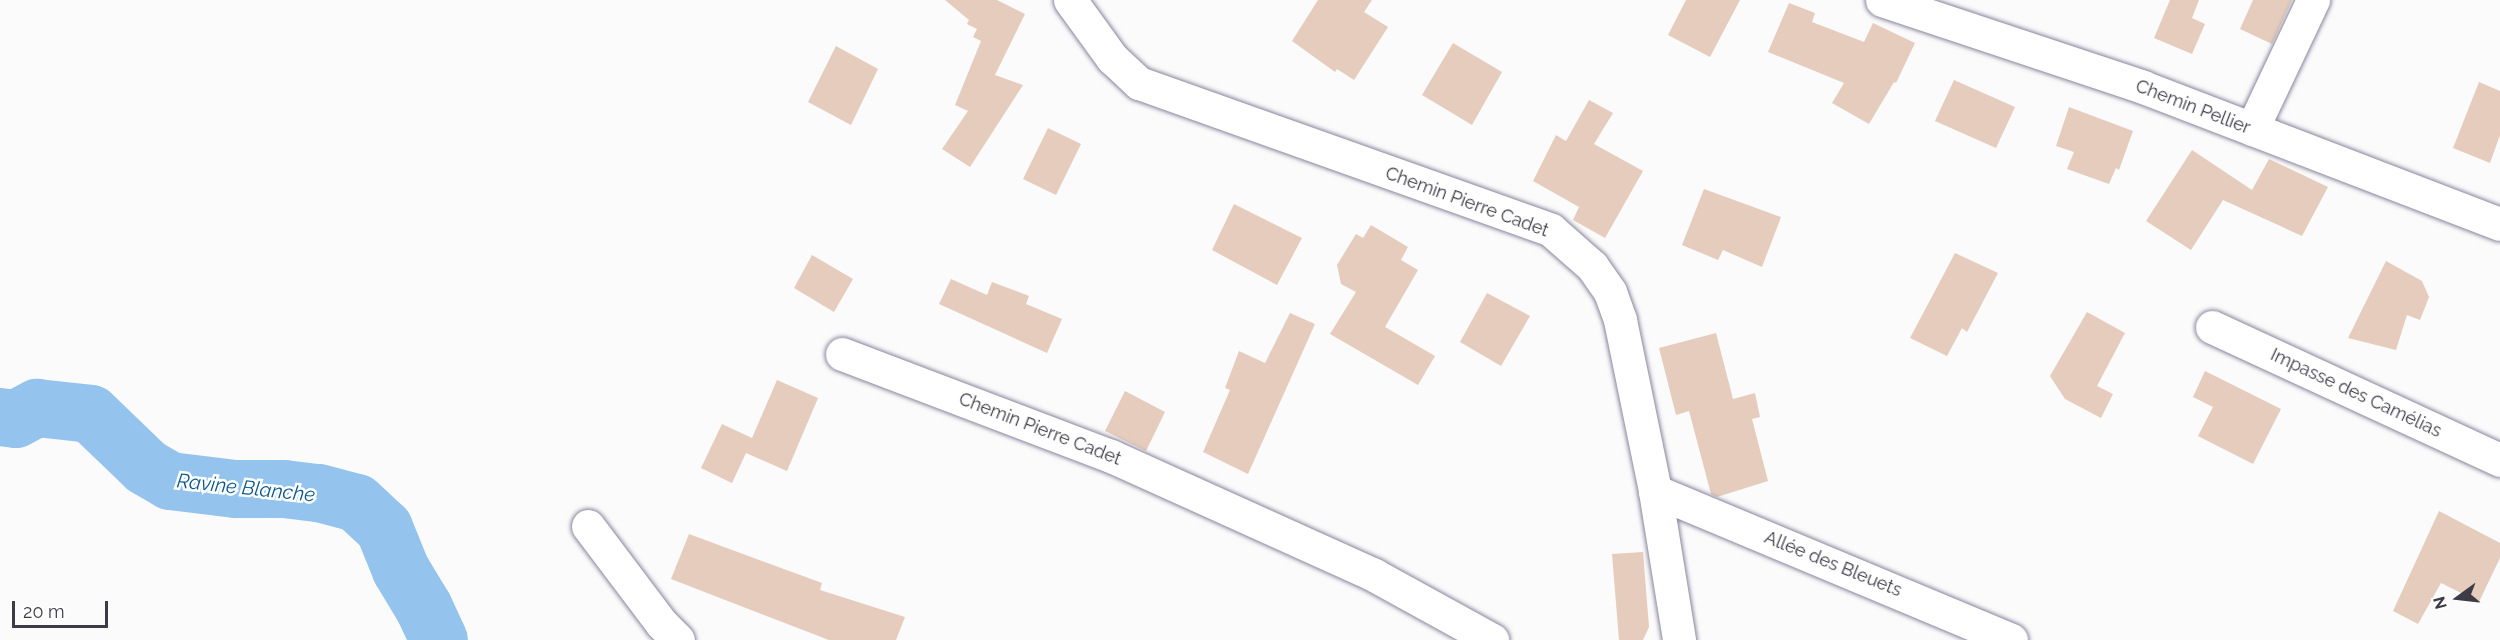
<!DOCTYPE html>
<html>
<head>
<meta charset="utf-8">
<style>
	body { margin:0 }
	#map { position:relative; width:2500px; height:640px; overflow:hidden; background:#fbfbfb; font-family:Raleway,sans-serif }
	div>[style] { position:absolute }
	.river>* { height:58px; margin:-29px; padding:0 29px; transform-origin:29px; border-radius:29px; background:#94c3ed }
	.building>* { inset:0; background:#e5ccbc }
	.roads { filter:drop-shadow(0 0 2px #89869e) drop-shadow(0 0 2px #89869e) }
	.street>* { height:33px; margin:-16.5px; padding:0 16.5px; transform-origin:16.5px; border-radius:16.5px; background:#fff }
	span { translate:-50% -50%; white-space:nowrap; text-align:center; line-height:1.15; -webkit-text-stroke:5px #fff; paint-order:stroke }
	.street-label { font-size:18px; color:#3c3b46 }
	.water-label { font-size:20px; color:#0b578b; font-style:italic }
	.north { position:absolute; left:2428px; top:568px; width:60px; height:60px; -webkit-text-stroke:4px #fff; paint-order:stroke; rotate:255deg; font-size:16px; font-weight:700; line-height:24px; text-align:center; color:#3c3b46 }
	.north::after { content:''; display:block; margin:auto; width:21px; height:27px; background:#3c3b46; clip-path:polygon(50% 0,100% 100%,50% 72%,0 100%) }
	.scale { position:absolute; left:12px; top:601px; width:96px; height:27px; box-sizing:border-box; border:3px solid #3c3b46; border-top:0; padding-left:8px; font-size:18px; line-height:21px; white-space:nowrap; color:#3c3b46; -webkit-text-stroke:4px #fff; paint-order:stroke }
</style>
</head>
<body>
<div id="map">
	<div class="river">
		<i style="left:0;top:417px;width:16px;rotate:7deg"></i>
		<i style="left:16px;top:419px;width:24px;rotate:-28deg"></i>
		<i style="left:37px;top:408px;width:54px;rotate:6.3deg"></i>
		<i style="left:91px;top:414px;width:76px;rotate:43.9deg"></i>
		<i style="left:146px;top:467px;width:28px;rotate:30deg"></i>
		<i style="left:170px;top:481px;width:66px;rotate:6.9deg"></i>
		<i style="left:236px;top:489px;width:48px"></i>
		<i style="left:284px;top:489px;width:35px;rotate:7deg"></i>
		<i style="left:319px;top:493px;width:39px;rotate:15deg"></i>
		<i style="left:357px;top:503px;width:37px;rotate:43deg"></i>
		<i style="left:384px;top:528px;width:45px;rotate:68deg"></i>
		<i style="left:401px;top:570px;width:44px;rotate:58.8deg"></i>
		<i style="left:424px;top:608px;width:35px;rotate:65deg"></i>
	</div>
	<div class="building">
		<i style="clip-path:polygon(945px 0,997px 0,1025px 14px,995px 75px,1023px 85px,970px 167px,942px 149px,968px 111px,955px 105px,981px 41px,973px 37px,977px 29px,967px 24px,969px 20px)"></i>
		<i style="clip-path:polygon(1318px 0,1372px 0,1364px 12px,1388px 27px,1354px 80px,1337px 69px,1335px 72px,1292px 41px)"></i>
		<i style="clip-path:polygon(1686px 0,1740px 0,1710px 57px,1668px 35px)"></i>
		<i style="clip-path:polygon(2170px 0,2199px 0,2192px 18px,2205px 24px,2192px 54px,2154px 38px)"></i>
		<i style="clip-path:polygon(2253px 0,2292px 0,2272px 44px,2240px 29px)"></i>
		<i style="clip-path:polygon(1789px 3px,1815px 13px,1812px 22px,1864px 42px,1873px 23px,1915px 43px,1896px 83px,1894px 82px,1869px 124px,1832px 103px,1844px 83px,1768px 52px)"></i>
		<i style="clip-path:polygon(1453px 43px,1502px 72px,1472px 125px,1422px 95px)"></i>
		<i style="clip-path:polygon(836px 46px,878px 69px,851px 125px,808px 102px)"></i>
		<i style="clip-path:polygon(1954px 80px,2015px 107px,1996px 148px,1935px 121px)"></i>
		<i style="clip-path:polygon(2479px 82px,2500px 91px,2500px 135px,2490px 163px,2453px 148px)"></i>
		<i style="clip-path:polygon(1589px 100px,1613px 113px,1594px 144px,1643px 171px,1605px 238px,1573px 220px,1579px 207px,1533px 181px,1556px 135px,1566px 141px)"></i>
		<i style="clip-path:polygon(2069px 107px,2133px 131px,2119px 170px,2116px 168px,2109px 184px,2067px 169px,2074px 152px,2056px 146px)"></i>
		<i style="clip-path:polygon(1048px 128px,1081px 144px,1056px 195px,1023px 179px)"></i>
		<i style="clip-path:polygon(2192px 150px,2252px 190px,2269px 159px,2328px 187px,2302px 236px,2223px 200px,2191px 250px,2146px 221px)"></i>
		<i style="clip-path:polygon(1704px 189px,1781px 217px,1762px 267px,1723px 250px,1718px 260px,1682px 245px)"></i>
		<i style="clip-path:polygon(1234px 204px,1302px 238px,1277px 285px,1212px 250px)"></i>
		<i style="clip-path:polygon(1371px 225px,1408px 247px,1401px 260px,1418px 270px,1385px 327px,1435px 356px,1418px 385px,1330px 334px,1356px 292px,1341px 284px,1337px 265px,1356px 234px,1363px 238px)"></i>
		<i style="clip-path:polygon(1955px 253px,1998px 273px,1967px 332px,1962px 328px,1947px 356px,1910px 338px)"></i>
		<i style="clip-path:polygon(812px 255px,853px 279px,834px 312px,794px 288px)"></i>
		<i style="clip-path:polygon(2386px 261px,2422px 281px,2429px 297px,2420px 320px,2407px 315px,2396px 350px,2348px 338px)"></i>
		<i style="clip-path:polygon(951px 279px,987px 295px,992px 282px,1029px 296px,1026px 304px,1062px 319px,1047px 353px,939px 304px)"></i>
		<i style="clip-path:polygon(1487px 293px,1530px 316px,1501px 366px,1460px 342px)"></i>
		<i style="clip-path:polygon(2087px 312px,2125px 333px,2097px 386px,2113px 394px,2101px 418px,2065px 399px,2050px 376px)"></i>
		<i style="clip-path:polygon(1290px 313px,1315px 324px,1248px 474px,1203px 452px,1230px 390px,1225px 388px,1239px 351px,1265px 363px)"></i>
		<i style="clip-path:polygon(1716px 333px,1733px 399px,1755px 393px,1760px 417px,1752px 419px,1768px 481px,1717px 497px,1711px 494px,1689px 411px,1676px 415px,1659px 348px)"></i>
		<i style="clip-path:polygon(2205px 371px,2281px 409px,2253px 464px,2198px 436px,2213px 407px,2193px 397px)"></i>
		<i style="clip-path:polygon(777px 380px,818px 398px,787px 471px,746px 453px,732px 483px,701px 468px,722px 424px,752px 438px)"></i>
		<i style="clip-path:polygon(1125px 391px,1165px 412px,1146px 451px,1105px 431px)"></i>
		<i style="clip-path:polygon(2439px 511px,2500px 543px,2500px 558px,2479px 602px,2441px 583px,2418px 624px,2393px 611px)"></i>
		<i style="clip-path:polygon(689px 534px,822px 583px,820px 590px,905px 617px,896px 640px,829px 640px,671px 579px)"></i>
		<i style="clip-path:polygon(1643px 552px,1649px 627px,1643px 640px,1619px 640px,1612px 554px)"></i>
	</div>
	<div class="roads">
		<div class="street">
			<i style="left:1070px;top:0;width:72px;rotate:54.1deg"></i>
			<i style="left:1112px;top:58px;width:37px;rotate:43deg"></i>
			<i style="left:1139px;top:83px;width:437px;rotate:19.6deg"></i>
			<i style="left:1551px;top:230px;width:55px;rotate:41.3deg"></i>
			<i style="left:1592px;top:266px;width:32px;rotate:55deg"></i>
			<i style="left:1610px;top:292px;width:30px;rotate:70deg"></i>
			<i style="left:1620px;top:320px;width:175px;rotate:78.4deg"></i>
			<i style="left:1655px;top:491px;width:151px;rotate:80.8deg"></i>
			<i style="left:1882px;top:0;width:275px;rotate:18.4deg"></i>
			<i style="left:2143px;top:87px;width:382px;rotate:21deg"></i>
			<i style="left:2252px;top:129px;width:143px;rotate:-64.7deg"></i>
			<i style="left:2212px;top:327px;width:317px;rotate:24.8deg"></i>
			<i style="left:842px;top:354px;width:288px;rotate:20.8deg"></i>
			<i style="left:1111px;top:456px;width:289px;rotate:24.3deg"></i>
			<i style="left:1374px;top:575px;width:135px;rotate:28.8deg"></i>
			<i style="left:1655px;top:491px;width:386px;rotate:22.7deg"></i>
			<i style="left:588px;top:526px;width:121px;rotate:53deg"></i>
			<i style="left:661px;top:623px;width:24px;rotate:45deg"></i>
		</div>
	</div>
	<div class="street-label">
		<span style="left:2193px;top:107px;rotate:21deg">Chemin Pellier</span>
		<span style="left:1467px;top:202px;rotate:20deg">Chemin Pierre Cadet</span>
		<span style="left:2356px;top:393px;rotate:25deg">Impasse des Camélias</span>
		<span style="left:1040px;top:429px;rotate:21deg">Chemin Pierre Cadet</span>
		<span style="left:1833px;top:564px;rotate:22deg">Allée des Bleuets</span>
	</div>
	<div class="water-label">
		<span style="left:246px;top:488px;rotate:6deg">Ravine Blanche</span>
	</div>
	<div class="north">N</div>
	<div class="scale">20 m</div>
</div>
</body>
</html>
